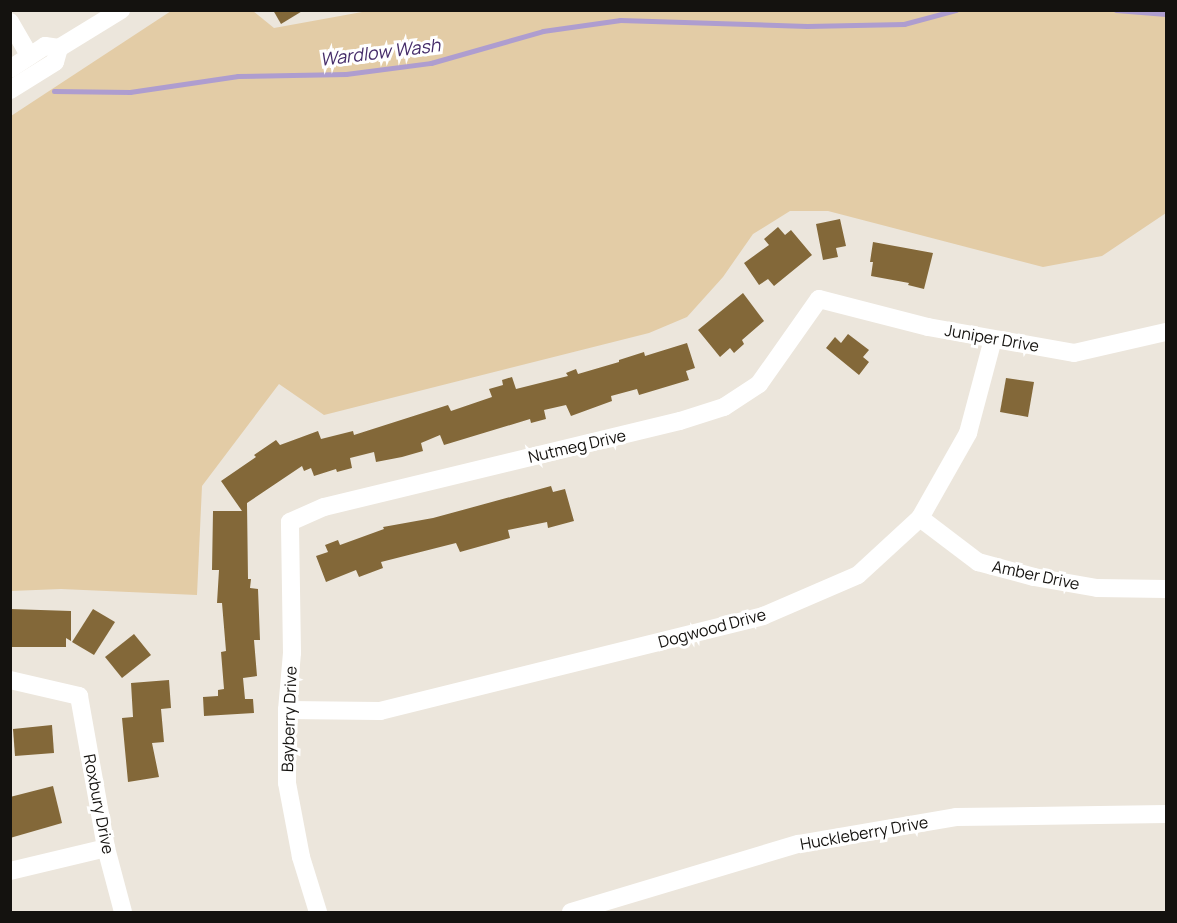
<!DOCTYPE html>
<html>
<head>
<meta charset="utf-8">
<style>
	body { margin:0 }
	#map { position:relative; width:1177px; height:923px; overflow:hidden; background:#ece6dc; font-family:Manrope,sans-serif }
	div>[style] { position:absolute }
	.green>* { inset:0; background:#e3cca6 }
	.stream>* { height:4.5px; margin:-2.25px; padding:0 2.25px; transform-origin:2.25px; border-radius:2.25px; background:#ae9dcf }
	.building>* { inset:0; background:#836839 }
	.minor>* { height:18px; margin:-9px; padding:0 9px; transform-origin:9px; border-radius:9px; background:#fff }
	span { translate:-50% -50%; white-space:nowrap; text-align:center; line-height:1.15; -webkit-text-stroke:6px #fff; paint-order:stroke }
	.street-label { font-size:16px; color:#14120f }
	.water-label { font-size:18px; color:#462d6a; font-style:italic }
	.frame { position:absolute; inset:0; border:12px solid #14120f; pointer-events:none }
</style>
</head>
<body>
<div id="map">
	<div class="green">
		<i style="clip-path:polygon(373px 10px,1166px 11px,1166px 213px,1102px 256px,1043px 267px,828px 211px,790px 211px,753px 234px,723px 277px,687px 317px,649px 333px,324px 415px,279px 384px,202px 486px,197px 595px,61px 589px,11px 591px,11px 116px,171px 11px,253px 11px,274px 28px)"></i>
	</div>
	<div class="stream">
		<i style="left:1116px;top:10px;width:50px;rotate:4.6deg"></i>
		<i style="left:54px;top:91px;width:76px;rotate:0.8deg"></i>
		<i style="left:130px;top:92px;width:109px;rotate:-8.4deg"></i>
		<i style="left:238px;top:76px;width:108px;rotate:-1.1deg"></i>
		<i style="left:346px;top:74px;width:86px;rotate:-7.4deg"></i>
		<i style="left:431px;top:63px;width:116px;rotate:-15.9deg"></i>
		<i style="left:543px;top:31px;width:78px;rotate:-8.1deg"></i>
		<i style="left:620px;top:20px;width:187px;rotate:1.8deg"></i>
		<i style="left:807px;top:26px;width:97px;rotate:-1.2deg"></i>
		<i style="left:904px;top:24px;width:54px;rotate:-15.1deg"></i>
	</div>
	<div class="building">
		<i style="clip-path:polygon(273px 10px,304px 10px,281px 24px)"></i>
		<i style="clip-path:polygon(840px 219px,846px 246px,836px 248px,838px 257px,823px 260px,816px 224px)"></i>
		<i style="clip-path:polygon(778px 227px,785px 235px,791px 230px,812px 255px,774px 286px,768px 279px,759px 285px,744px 263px,769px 245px,764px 239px)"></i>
		<i style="clip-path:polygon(873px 242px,933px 253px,924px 289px,908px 285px,909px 283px,871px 276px,873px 262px,870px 262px)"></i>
		<i style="clip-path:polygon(743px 293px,764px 321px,742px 340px,744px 344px,734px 353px,730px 348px,720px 357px,698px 330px)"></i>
		<i style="clip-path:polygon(848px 334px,869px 350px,863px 357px,869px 362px,859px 375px,826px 348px,835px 337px,841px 343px)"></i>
		<i style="clip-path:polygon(687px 343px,695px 368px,686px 371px,689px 380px,639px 395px,637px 389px,611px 396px,612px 401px,571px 416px,566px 405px,544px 410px,546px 419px,531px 423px,530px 419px,444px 445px,440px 435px,421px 443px,423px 451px,402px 457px,376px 462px,374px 452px,350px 458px,352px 468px,337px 472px,336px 469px,314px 476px,311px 468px,304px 471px,302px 466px,247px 503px,248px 579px,251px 579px,250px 588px,258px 589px,260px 640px,254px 640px,257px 676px,243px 678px,245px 699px,253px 699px,254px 713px,204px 716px,203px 697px,218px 696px,218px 690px,224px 689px,221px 652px,226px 651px,222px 603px,217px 603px,219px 570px,212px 570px,213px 511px,242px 511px,221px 481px,256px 457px,254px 455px,276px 440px,280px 445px,318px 431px,321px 439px,353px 431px,354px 435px,448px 405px,451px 411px,492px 397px,489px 389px,503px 385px,502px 380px,512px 377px,516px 389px,568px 376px,566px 373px,576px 369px,578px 374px,619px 362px,619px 360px,644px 352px,645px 356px)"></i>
		<i style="clip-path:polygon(1006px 378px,1034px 382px,1028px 417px,1000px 412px)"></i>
		<i style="clip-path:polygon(551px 486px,553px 492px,565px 489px,574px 521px,548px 528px,547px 522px,508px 530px,510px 538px,460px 552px,456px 543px,381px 562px,383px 568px,359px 577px,356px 570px,326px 582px,316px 556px,328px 552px,325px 545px,338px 540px,340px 545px,384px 529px,383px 527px,433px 518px)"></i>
		<i style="clip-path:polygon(10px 609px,71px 611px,71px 641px,66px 638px,66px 647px,10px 647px)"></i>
		<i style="clip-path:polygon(93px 609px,115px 622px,94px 655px,72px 642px)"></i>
		<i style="clip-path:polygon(134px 634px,151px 655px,122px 678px,105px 657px)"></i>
		<i style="clip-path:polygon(169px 680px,171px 708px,161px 709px,164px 742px,152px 743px,159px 777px,128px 782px,122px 718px,133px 717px,131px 683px)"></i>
		<i style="clip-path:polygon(52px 725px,54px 753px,15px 756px,13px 729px)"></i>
		<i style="clip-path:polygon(53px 786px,62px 823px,10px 838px,10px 797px)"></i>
	</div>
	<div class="minor">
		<i style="left:10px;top:22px;width:39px;rotate:60deg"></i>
		<i style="left:10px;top:69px;width:42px;rotate:-33.3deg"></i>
		<i style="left:45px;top:46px;width:14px;rotate:8deg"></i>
		<i style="left:10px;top:90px;width:53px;rotate:-31.9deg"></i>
		<i style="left:55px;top:62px;width:15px;rotate:-74deg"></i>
		<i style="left:59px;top:48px;width:73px;rotate:-31.5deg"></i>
		<i style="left:920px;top:518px;width:73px;rotate:37.2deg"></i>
		<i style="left:978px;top:562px;width:58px;rotate:15deg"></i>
		<i style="left:1034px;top:577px;width:64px;rotate:9.9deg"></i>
		<i style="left:1097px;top:588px;width:69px;rotate:0.8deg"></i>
		<i style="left:10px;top:680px;width:71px;rotate:13.1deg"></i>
		<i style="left:79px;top:696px;width:154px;rotate:79.9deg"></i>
		<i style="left:106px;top:848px;width:66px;rotate:75.1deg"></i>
		<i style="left:287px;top:710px;width:93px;rotate:0.6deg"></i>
		<i style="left:380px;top:711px;width:395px;rotate:-13.9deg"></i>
		<i style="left:763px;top:616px;width:103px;rotate:-23.3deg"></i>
		<i style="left:858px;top:575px;width:84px;rotate:-42.6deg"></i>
		<i style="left:920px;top:518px;width:98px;rotate:-60.5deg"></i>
		<i style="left:968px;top:433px;width:97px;rotate:-75.1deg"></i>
		<i style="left:10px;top:871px;width:99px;rotate:-13.5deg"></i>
		<i style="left:318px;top:912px;width:58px;rotate:-107.2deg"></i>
		<i style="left:301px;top:857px;width:75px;rotate:-100.7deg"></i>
		<i style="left:287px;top:783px;width:73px;rotate:-90deg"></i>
		<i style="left:287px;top:710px;width:57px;rotate:-85deg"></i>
		<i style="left:292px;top:653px;width:131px;rotate:-90.9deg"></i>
		<i style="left:290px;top:522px;width:37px;rotate:-24deg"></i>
		<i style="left:324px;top:507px;width:366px;rotate:-13.6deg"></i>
		<i style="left:680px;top:421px;width:46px;rotate:-17.7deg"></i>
		<i style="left:724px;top:407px;width:42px;rotate:-33.3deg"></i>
		<i style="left:759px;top:384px;width:104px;rotate:-54.8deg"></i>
		<i style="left:819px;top:299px;width:113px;rotate:14.4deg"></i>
		<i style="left:928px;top:327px;width:148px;rotate:10.1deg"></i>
		<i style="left:1074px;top:353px;width:94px;rotate:-12.9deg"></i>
		<i style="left:571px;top:912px;width:237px;rotate:-16.7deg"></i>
		<i style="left:798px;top:844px;width:160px;rotate:-9.7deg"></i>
		<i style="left:956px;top:817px;width:210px;rotate:-0.8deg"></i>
	</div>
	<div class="street-label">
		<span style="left:992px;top:338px;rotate:10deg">Juniper Drive</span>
		<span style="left:577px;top:446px;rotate:-13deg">Nutmeg Drive</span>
		<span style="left:1036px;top:575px;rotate:12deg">Amber Drive</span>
		<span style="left:712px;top:628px;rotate:-15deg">Dogwood Drive</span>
		<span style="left:289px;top:719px;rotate:-88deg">Bayberry Drive</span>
		<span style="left:99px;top:804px;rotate:79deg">Roxbury Drive</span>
		<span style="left:864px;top:833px;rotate:-10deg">Huckleberry Drive</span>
	</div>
	<div class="water-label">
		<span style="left:380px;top:52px;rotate:-7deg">Wardlow Wash</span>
	</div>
	<div class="frame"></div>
</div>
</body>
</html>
